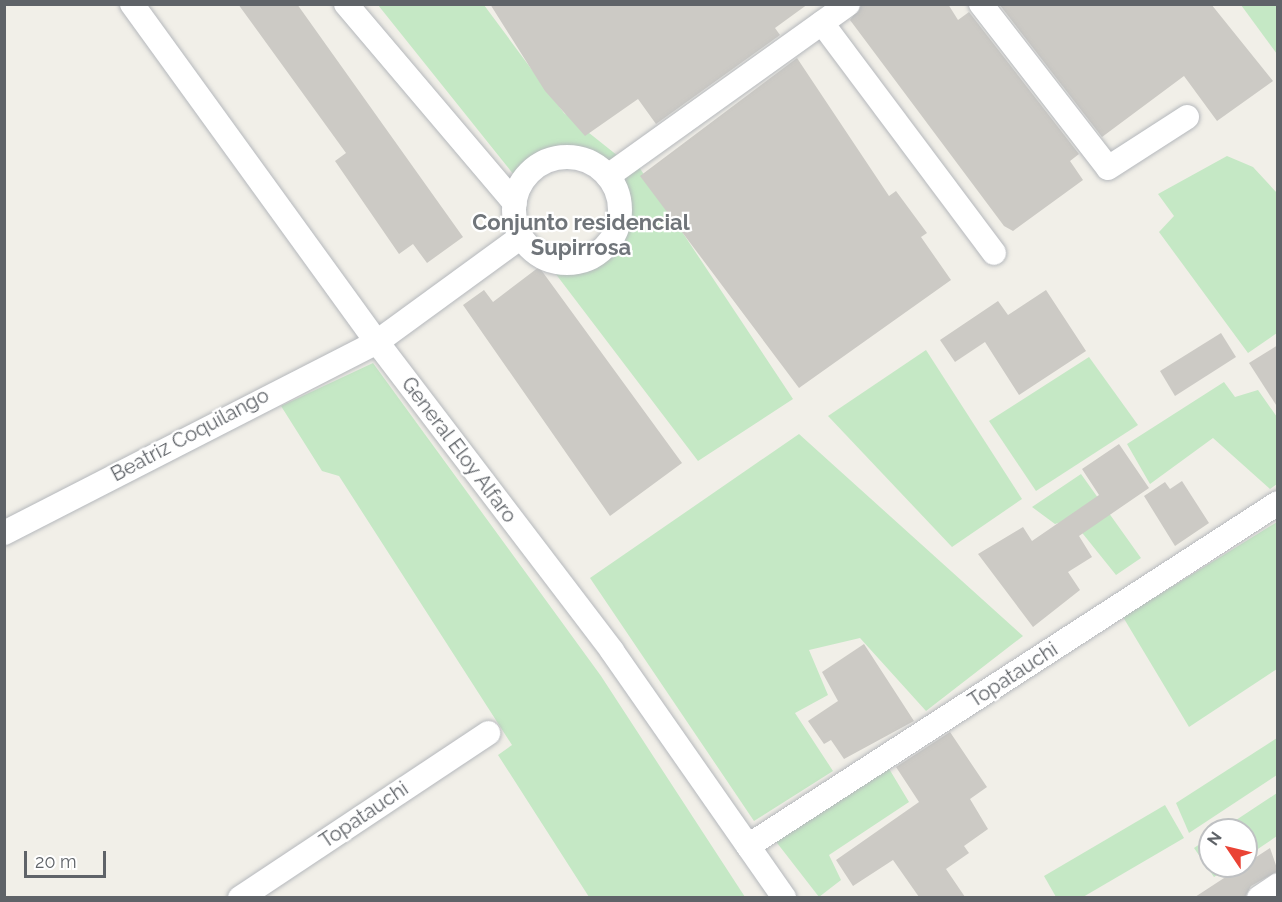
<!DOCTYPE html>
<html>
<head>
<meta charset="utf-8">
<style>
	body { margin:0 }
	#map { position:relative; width:1282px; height:902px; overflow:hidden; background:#f1efe8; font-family:Raleway,sans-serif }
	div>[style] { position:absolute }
	.green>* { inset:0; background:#c5e8c5 }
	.building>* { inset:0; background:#cccac5 }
	.roads { filter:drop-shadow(0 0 2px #b5b8bc) drop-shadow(0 0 2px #b5b8bc) }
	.minor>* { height:24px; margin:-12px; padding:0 12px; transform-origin:12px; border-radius:12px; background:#fff }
	.minor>.ring { margin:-12px; padding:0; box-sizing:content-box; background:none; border:24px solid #fff; border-radius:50% }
	span { translate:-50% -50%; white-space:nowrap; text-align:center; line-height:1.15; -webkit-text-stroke:4.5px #fff; paint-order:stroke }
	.street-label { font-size:20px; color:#5f6368 }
	.quarter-label { font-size:22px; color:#70757a; font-weight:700 }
	.frame { position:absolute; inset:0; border:6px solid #5f6368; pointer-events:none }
	.north { position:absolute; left:1198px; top:818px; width:60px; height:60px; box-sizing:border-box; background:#fff; border:2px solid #bfc1c3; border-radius:50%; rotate:305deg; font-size:16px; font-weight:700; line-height:24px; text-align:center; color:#5f6368 }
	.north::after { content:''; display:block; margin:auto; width:21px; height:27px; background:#ea4335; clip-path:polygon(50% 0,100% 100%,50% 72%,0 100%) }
	.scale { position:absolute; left:24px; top:851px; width:82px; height:27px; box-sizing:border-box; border:3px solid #5f6368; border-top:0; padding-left:8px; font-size:18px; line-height:21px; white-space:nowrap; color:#5f6368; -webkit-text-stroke:4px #fff; paint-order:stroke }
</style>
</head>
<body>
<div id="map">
	<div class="green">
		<i style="clip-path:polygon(378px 5px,484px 5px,564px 113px,618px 156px,608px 163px,591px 151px,558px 145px,531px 158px,514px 175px)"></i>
		<i style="clip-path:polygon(1241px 5px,1277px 5px,1277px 54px)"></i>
		<i style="clip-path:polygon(1227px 156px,1253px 167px,1277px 193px,1277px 333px,1248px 353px,1159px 232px,1174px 216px,1158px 194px)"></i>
		<i style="clip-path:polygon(639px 167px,793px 399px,698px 461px,555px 273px,583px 273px,618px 248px,630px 216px,621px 179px)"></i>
		<i style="clip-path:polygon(926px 350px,1022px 499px,952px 547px,828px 416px)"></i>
		<i style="clip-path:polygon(1089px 357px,1138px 425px,1036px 491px,989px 421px)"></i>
		<i style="clip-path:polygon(373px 363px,601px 676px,745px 897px,589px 897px,498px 755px,512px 745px,339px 476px,322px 471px,281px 406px)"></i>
		<i style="clip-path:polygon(1224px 382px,1235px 397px,1258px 390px,1277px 417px,1277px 484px,1270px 489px,1213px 438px,1150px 484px,1127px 444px)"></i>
		<i style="clip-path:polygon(799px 434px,1023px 636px,926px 711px,860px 638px,809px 650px,828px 695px,795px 713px,833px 771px,754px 821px,590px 578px)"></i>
		<i style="clip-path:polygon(1081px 474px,1141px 558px,1116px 575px,1071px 519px,1055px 524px,1032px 507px)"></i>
		<i style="clip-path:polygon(1277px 522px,1277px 669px,1189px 727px,1123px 617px)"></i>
		<i style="clip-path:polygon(1277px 738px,1277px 775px,1189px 833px,1176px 803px)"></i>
		<i style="clip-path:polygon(888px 767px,909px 802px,829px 855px,841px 880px,819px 897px,774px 839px)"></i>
		<i style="clip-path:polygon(1277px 793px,1277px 836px,1246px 857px,1246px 830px,1221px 830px)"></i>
		<i style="clip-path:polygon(1165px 805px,1184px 838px,1083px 897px,1056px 897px,1044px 876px)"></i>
		<i style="clip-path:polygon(1210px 837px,1210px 866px,1232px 866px,1214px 877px,1194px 848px)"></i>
	</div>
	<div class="building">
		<i style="clip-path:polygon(238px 4px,297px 4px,463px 237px,427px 263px,413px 244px,399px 254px,335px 161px,346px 153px)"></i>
		<i style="clip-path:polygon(490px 4px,808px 4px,775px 28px,780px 35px,656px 124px,638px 99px,585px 136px,545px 91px)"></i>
		<i style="clip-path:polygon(862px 4px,948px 4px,958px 20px,969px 12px,1079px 154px,1070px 161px,1083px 180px,1013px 231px,1004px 226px,850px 20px)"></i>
		<i style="clip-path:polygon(999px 4px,1211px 4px,1273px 81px,1217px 121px,1184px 76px,1102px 137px)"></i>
		<i style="clip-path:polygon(797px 58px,889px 196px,896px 191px,927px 233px,921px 237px,951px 280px,799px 388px,640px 176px)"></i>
		<i style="clip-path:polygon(539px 267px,682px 463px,610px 516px,463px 305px,484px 290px,493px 302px)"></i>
		<i style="clip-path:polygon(1046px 290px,1086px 351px,1019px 395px,985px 342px,955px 362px,940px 340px,998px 301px,1008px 315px)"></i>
		<i style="clip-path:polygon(1221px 333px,1236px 357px,1175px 396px,1160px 371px)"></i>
		<i style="clip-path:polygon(1278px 345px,1278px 408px,1249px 363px)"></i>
		<i style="clip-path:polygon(1119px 444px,1149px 488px,1079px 536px,1092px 557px,1068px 572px,1080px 590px,1033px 627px,978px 554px,1023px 527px,1032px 541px,1099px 495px,1082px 469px)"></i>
		<i style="clip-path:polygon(1182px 481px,1209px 523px,1175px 546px,1144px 496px,1165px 482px,1170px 489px)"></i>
		<i style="clip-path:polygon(864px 644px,914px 721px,844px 759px,831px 740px,824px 744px,808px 721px,838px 701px,822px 672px)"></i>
		<i style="clip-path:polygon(950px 732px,987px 787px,970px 799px,988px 829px,964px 846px,969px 853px,946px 869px,965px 897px,919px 897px,893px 860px,853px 886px,836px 860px,919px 802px,896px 767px)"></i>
		<i style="clip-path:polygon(1270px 848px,1278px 871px,1251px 886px,1245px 897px,1195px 897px)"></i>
	</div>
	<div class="roads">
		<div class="minor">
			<i style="left:132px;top:4px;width:417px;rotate:54.1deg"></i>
			<i style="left:377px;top:342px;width:388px;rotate:52.7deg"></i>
			<i style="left:612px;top:651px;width:301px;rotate:55.1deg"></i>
			<i style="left:346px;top:4px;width:261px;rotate:49.7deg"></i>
			<i style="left:981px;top:4px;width:207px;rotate:52.2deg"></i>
			<i style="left:1108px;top:168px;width:94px;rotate:-32.8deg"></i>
			<i style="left:822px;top:23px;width:287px;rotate:53.2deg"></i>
			<i class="ring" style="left:514px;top:157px;width:82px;height:82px"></i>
			<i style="left:608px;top:176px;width:295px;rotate:-35.6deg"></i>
			<i style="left:4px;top:533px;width:419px;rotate:-27.1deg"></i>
			<i style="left:377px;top:342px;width:178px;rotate:-36.1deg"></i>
			<i style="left:748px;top:846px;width:631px;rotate:-32.91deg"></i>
			<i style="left:240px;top:898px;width:298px;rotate:-33.6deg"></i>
			<i style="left:1259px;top:898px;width:23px;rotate:-34deg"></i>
		</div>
	</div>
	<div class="street-label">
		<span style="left:190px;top:435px;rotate:-28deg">Beatriz Coquilango</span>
		<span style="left:459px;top:450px;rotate:53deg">General Eloy Alfaro</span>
		<span style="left:1013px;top:675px;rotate:-33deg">Topatauchi</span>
		<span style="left:364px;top:815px;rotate:-34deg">Topatauchi</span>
	</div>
	<div class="quarter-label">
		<span style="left:581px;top:235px">Conjunto residencial<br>Supirrosa</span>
	</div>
	<div class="frame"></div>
	<div class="north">N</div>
	<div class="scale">20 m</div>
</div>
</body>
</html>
